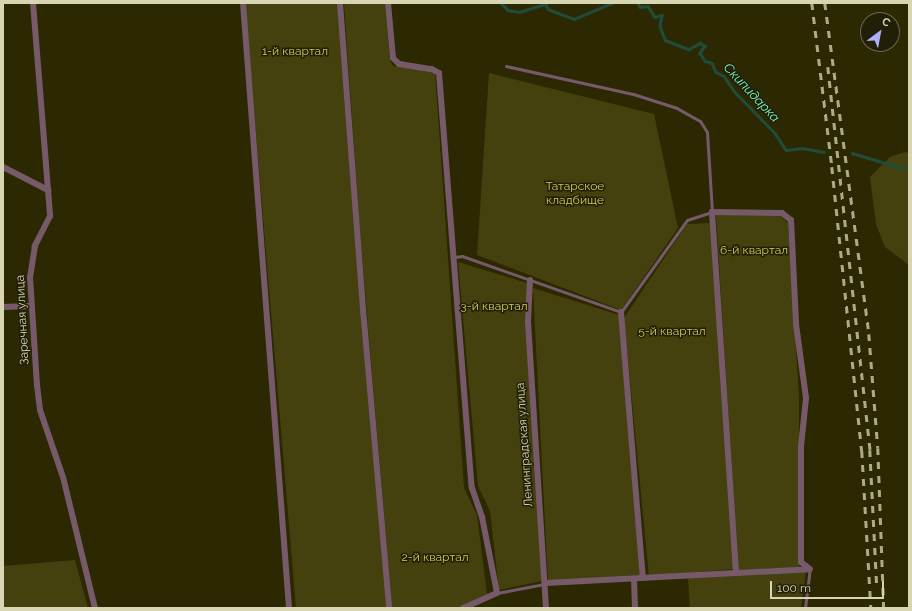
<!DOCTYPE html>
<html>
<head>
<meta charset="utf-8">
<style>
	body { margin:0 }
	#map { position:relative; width:912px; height:611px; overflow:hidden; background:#2c2902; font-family:Raleway,sans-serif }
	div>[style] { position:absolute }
	.green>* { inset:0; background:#45410e }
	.stream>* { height:2.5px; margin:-1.25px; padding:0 1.25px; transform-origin:1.25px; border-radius:1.25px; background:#204c3b }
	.lane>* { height:3px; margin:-1.5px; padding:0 1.5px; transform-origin:1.5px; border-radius:1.5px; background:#765a69 }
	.street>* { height:6px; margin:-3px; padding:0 3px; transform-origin:3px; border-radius:3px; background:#765a69 }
	.rail>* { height:2.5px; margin-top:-1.25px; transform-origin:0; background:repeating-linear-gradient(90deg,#aeac87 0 7px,transparent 0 14px) }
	span { translate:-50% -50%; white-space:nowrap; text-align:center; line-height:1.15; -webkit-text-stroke:3px #211f08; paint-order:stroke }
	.park-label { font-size:12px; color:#d4cb53 }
	.street-label { font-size:12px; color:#d8d6b2 }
	.water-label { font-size:13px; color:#74fac5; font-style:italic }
	.frame { position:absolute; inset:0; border:4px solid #d8d6b2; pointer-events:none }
	.north { position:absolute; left:860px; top:12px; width:40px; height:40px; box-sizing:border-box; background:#211f08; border:1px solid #6a684c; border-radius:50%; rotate:32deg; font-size:11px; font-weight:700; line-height:16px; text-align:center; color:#d8d6b2 }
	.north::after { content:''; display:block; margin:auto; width:14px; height:18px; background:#b0aefa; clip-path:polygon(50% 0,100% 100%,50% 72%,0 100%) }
	.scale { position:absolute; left:770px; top:581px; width:114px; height:18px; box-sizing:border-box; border:2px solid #d8d6b2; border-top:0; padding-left:5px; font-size:12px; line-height:14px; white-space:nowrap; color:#d8d6b2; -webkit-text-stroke:3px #211f08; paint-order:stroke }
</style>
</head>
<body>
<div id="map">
	<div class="green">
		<i style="clip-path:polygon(245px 3px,338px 3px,387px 608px,296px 608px)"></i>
		<i style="clip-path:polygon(344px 3px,385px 3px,390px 60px,393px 66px,435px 72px,464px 488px,477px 515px,487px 594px,457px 608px,392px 608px,360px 232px)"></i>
		<i style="clip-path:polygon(489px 73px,654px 114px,678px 228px,621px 310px,477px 255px)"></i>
		<i style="clip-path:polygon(905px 152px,909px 153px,909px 265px,885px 247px,876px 224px,870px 177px,890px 157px)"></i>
		<i style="clip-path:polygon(716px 215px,779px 215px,788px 223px,799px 398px,799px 567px,738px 570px)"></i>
		<i style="clip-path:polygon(711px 223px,734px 569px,649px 576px,624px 318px,687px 224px)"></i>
		<i style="clip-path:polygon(458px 262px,527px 283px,542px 581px,499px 590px,490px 511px,478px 486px)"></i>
		<i style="clip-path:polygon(533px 288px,619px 315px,640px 575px,548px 581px)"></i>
		<i style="clip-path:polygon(75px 560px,88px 608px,3px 608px,3px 566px)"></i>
		<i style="clip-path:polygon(806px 571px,801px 608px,690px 608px,688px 578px)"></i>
	</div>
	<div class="stream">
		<i style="left:501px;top:3px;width:10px;rotate:45deg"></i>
		<i style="left:508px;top:10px;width:11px;rotate:10deg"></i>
		<i style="left:519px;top:12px;width:28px;rotate:-17deg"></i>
		<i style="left:546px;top:4px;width:5px;rotate:68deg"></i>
		<i style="left:548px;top:9px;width:28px;rotate:21deg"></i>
		<i style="left:574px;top:19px;width:41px;rotate:-22.8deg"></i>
		<i style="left:638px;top:3px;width:4px;rotate:63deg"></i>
		<i style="left:640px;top:7px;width:8px;rotate:-7deg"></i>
		<i style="left:648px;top:6px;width:13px;rotate:58deg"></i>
		<i style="left:655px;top:17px;width:7px;rotate:-16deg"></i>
		<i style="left:662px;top:15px;width:11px;rotate:100deg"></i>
		<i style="left:660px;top:26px;width:15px;rotate:70deg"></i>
		<i style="left:665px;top:40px;width:26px;rotate:21deg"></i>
		<i style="left:689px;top:49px;width:13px;rotate:-29deg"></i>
		<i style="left:700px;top:43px;width:6px;rotate:31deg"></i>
		<i style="left:705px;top:46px;width:9px;rotate:126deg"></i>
		<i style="left:700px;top:53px;width:9px;rotate:58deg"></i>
		<i style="left:705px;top:61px;width:7px;rotate:16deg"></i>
		<i style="left:712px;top:63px;width:10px;rotate:66deg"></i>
		<i style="left:716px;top:72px;width:9px;rotate:27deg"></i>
		<i style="left:724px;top:76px;width:18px;rotate:56deg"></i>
		<i style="left:734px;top:91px;width:59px;rotate:45.7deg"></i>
		<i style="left:775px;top:133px;width:20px;rotate:57deg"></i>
		<i style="left:786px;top:150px;width:16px;rotate:-7deg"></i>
		<i style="left:802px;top:148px;width:22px;rotate:10deg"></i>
		<i style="left:852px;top:153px;width:59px;rotate:16.6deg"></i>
	</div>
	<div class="lane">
		<i style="left:455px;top:257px;width:7px;rotate:-8deg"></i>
		<i style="left:462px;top:256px;width:169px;rotate:19.4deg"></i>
		<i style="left:621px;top:312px;width:113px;rotate:-54.3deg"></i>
		<i style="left:687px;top:220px;width:26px;rotate:-18deg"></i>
		<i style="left:712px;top:212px;width:80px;rotate:-93.6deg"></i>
		<i style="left:707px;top:132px;width:13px;rotate:-122deg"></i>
		<i style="left:700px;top:121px;width:26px;rotate:-151deg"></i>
		<i style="left:677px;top:108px;width:46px;rotate:-162.3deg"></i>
		<i style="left:633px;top:94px;width:130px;rotate:-167.6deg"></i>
		<i style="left:497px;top:593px;width:48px;rotate:-10.8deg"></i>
		<i style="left:805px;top:608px;width:39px;rotate:-83deg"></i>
	</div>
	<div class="street">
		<i style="left:33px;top:3px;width:214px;rotate:85.4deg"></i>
		<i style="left:50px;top:216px;width:34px;rotate:117deg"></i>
		<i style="left:35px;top:246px;width:31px;rotate:99deg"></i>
		<i style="left:30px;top:277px;width:108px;rotate:86.3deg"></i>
		<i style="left:37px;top:385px;width:25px;rotate:83deg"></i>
		<i style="left:40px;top:410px;width:71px;rotate:71.1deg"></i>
		<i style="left:63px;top:477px;width:135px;rotate:76.3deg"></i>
		<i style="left:243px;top:3px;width:607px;rotate:85.65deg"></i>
		<i style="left:340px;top:3px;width:318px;rotate:85.7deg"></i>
		<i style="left:364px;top:320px;width:289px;rotate:85deg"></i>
		<i style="left:388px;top:3px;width:55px;rotate:84.8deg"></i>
		<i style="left:393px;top:58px;width:8px;rotate:45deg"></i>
		<i style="left:399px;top:64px;width:33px;rotate:9deg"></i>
		<i style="left:432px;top:69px;width:8px;rotate:30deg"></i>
		<i style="left:439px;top:73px;width:416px;rotate:85.5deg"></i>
		<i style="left:472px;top:488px;width:31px;rotate:71deg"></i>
		<i style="left:482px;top:517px;width:77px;rotate:78.8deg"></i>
		<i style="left:497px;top:593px;width:37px;rotate:156deg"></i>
		<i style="left:3px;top:167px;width:51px;rotate:27.1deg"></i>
		<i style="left:530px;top:280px;width:42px;rotate:92.7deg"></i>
		<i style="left:528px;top:322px;width:287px;rotate:86.4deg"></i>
		<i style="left:3px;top:307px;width:28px;rotate:-2deg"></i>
		<i style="left:621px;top:312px;width:267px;rotate:85.3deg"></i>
		<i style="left:736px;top:573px;width:362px;rotate:-93.8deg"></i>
		<i style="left:712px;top:212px;width:70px;rotate:0.8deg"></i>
		<i style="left:782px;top:213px;width:11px;rotate:38deg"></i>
		<i style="left:791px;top:220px;width:104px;rotate:87.2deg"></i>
		<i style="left:796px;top:324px;width:75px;rotate:82.3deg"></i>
		<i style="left:806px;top:398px;width:48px;rotate:95.9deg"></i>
		<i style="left:801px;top:446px;width:116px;rotate:90deg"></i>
		<i style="left:801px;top:562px;width:11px;rotate:38deg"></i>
		<i style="left:634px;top:579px;width:29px;rotate:88deg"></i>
		<i style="left:546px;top:583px;width:264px;rotate:-3deg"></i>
	</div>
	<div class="rail">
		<i style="left:812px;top:3px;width:165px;rotate:83deg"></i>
		<i style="left:832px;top:167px;width:286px;rotate:84deg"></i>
		<i style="left:862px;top:451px;width:157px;rotate:86.7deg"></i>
		<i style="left:825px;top:3px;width:334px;rotate:82.4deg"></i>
		<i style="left:869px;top:334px;width:114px;rotate:85.5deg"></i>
		<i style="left:878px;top:448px;width:160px;rotate:87.9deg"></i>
		<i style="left:828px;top:67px;width:385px;rotate:83.7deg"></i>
		<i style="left:870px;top:450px;width:138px;rotate:87.1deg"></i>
	</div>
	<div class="park-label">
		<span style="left:295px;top:52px">1-й квартал</span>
		<span style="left:575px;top:194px">Татарское<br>кладбище</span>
		<span style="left:754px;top:251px">6-й квартал</span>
		<span style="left:494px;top:307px">3-й квартал</span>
		<span style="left:672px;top:332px">5-й квартал</span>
		<span style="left:435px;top:558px">2-й квартал</span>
	</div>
	<div class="street-label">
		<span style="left:23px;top:320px;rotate:-93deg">Заречная улица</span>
		<span style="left:525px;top:445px;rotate:-94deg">Ленинградская улица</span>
	</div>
	<div class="water-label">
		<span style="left:751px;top:93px;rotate:47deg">Скипидарка</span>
	</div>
	<div class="frame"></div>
	<div class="north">С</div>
	<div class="scale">100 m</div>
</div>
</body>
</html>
